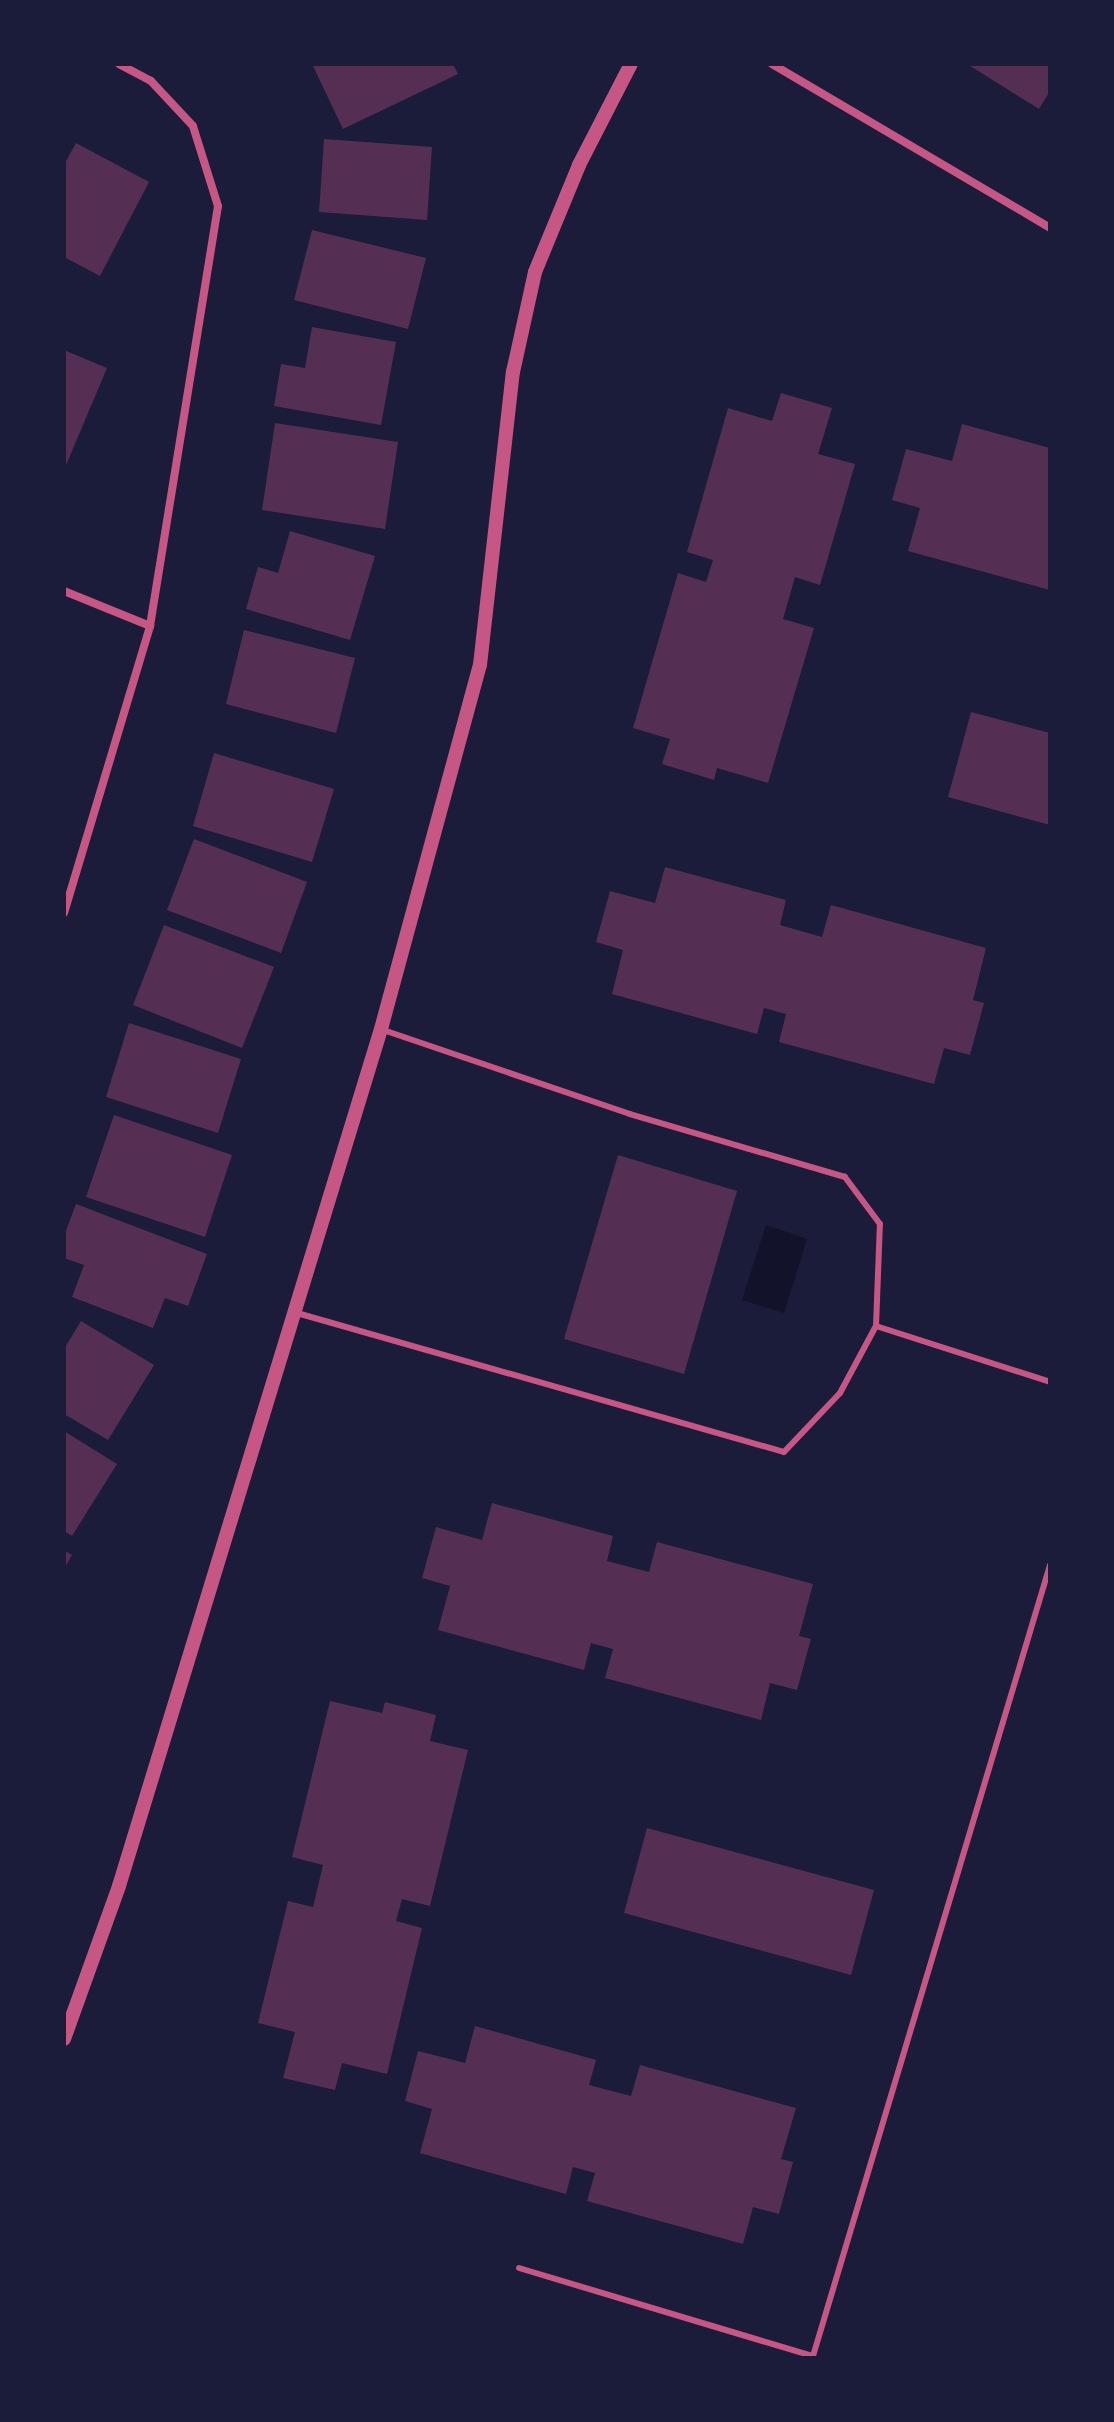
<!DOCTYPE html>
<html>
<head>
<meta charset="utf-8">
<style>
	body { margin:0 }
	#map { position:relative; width:1114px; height:2422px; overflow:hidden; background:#1b1b3a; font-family:Georgia,serif }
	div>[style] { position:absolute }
	.water>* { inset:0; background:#12122b }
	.building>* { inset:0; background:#542f53 }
	.service>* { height:6px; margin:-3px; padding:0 3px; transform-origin:3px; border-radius:3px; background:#c65784 }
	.minor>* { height:8px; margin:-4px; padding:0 4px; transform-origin:4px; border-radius:4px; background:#c65784 }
	.tertiary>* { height:14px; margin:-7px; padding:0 7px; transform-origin:7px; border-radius:7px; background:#c65784 }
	span { translate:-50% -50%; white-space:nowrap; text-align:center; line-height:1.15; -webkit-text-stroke:6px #1b1b3a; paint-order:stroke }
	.frame { position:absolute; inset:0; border:66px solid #1b1b3a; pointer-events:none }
</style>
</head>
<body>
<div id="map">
	<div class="water">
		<i style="clip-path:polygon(766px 1225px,807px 1239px,784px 1313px,742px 1300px)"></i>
	</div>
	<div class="building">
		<i style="clip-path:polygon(312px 64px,453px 64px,458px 74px,343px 129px)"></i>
		<i style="clip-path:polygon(967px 64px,1050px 64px,1050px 91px,1039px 109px)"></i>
		<i style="clip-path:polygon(324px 139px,432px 147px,427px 220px,319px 212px)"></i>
		<i style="clip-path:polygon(76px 143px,149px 182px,100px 276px,64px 257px,64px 165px)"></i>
		<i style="clip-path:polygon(312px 230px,426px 258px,408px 329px,294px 300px)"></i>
		<i style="clip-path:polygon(312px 327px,396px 342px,381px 425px,274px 406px,281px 364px,305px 368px)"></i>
		<i style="clip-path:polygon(64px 350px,107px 368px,64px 470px)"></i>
		<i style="clip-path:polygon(781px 393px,832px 408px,818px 454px,855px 464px,820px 585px,795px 577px,783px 619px,814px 628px,768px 783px,717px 768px,714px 780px,662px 764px,670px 739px,633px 728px,678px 573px,706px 582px,713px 560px,687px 552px,728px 408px,772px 421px)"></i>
		<i style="clip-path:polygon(275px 423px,398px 442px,385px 529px,262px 510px)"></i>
		<i style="clip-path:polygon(962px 424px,1050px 448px,1050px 590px,908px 551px,920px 508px,892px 500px,906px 449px,952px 461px)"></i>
		<i style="clip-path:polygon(290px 531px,375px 556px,350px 640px,246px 609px,258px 567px,278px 573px)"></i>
		<i style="clip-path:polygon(244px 630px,355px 658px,336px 733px,226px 704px)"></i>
		<i style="clip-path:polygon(971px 712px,1050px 733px,1050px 825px,948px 797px)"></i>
		<i style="clip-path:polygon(214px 753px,334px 789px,312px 862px,193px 826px)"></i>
		<i style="clip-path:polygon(194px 839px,307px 882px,281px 953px,167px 910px)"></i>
		<i style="clip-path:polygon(665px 867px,786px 900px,780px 925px,822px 937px,831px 905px,986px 948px,973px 1000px,984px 1003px,970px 1055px,944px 1048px,934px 1084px,779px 1042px,786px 1014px,764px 1008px,757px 1034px,612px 994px,623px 950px,596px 942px,610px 891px,655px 903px)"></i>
		<i style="clip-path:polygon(164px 925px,274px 967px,242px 1048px,133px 1005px)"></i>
		<i style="clip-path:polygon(129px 1023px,241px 1059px,218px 1133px,106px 1097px)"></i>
		<i style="clip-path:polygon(114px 1115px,232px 1155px,205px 1237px,86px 1197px)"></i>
		<i style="clip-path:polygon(618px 1155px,737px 1191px,684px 1374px,564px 1339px)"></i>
		<i style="clip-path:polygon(76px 1204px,207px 1254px,188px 1306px,165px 1298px,153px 1328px,72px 1297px,84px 1265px,64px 1258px,64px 1236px)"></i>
		<i style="clip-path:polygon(81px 1321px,154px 1365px,108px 1440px,64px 1414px,64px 1349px)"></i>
		<i style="clip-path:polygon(64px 1431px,117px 1464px,72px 1536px,64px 1531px)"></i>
		<i style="clip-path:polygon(492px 1503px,613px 1536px,607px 1561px,649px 1572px,657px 1542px,813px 1584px,799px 1636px,811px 1639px,797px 1690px,770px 1683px,761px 1720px,605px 1678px,613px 1649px,591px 1643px,584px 1670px,438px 1630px,450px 1586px,422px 1578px,436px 1527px,482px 1540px)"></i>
		<i style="clip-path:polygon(64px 1550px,72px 1555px,64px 1569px)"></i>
		<i style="clip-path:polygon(330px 1701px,382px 1713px,385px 1702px,436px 1715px,430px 1741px,468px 1750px,430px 1906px,402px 1899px,396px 1921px,422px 1928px,387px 2074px,342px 2063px,335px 2090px,283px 2078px,295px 2032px,258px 2023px,288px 1901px,313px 1907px,323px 1865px,292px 1857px)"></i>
		<i style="clip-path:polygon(647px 1828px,874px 1890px,851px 1975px,624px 1913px)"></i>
		<i style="clip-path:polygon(475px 2026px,596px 2060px,589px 2085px,631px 2096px,640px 2065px,796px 2108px,781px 2159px,793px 2162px,779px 2214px,753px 2207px,743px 2244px,587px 2201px,595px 2173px,573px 2167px,566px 2194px,420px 2153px,432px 2109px,405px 2101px,418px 2051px,465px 2063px)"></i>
	</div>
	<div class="service">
		<i style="left:297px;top:1313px;width:506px;rotate:15.93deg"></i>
		<i style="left:784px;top:1452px;width:81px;rotate:-46.5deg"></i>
		<i style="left:840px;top:1393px;width:76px;rotate:-61.8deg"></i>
		<i style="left:876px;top:1326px;width:102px;rotate:-87.8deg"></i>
		<i style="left:880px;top:1224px;width:59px;rotate:-126.7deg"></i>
		<i style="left:845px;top:1177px;width:224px;rotate:-163.7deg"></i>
		<i style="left:630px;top:1114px;width:263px;rotate:-161.2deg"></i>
		<i style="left:876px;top:1326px;width:183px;rotate:17.8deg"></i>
		<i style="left:519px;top:2268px;width:307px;rotate:16.7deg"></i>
		<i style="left:813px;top:2356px;width:826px;rotate:-73.32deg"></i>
	</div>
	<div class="minor">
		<i style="left:772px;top:64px;width:323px;rotate:30.5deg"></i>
		<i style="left:64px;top:591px;width:93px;rotate:22.1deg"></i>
		<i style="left:64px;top:913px;width:300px;rotate:-73.3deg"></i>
		<i style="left:150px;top:626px;width:425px;rotate:-80.8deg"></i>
		<i style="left:218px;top:206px;width:84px;rotate:-107.4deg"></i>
		<i style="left:193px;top:126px;width:62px;rotate:-133deg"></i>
		<i style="left:151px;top:81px;width:36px;rotate:-152deg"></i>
	</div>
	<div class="tertiary">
		<i style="left:64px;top:2039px;width:163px;rotate:-70.2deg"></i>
		<i style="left:119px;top:1886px;width:896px;rotate:-73deg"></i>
		<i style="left:381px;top:1029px;width:377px;rotate:-74.8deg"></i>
		<i style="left:480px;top:665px;width:295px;rotate:-83.6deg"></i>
		<i style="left:513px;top:372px;width:102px;rotate:-77.6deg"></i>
		<i style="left:535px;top:272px;width:116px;rotate:-67.6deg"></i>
		<i style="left:579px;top:165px;width:114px;rotate:-62.8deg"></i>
	</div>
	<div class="frame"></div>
</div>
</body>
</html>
